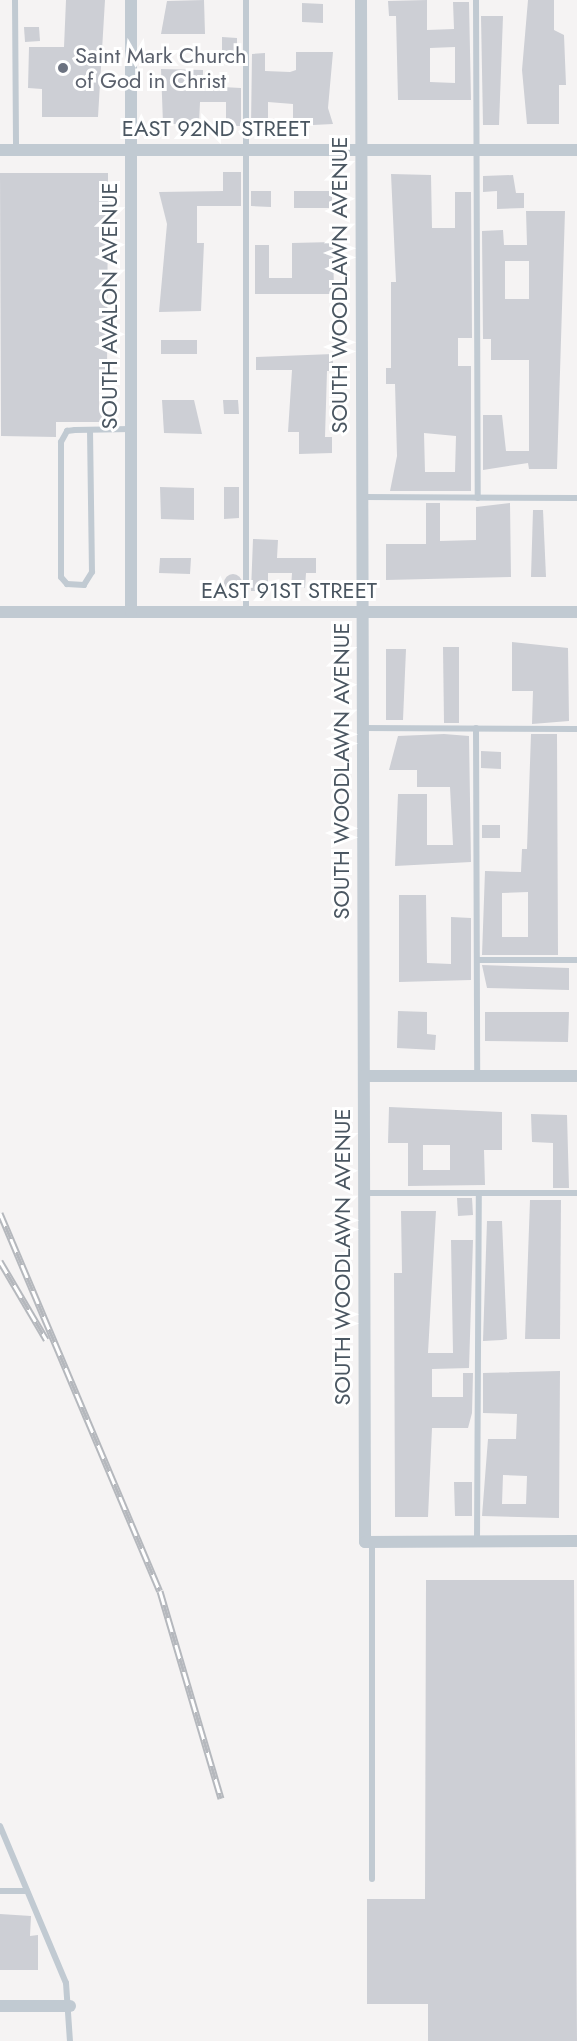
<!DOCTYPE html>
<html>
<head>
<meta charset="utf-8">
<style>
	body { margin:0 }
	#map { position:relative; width:577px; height:2041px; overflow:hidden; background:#f5f3f3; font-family:Jost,sans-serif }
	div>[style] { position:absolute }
	.building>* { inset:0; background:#cdcfd5 }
	.round { border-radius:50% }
	.service>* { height:6px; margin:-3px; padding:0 3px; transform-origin:3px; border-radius:3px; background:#c1cad2 }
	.minor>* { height:12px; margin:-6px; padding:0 6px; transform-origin:6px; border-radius:6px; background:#c1cad2 }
	.rail>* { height:7px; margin-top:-3.5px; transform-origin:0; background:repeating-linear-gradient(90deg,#fff 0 14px,#b5b8bd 0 28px); box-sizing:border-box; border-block:2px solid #b5b8bd }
	.dots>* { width:16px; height:16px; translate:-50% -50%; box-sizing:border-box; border:3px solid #fff; border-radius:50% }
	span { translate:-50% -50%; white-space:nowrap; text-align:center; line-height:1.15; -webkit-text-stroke:6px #fff; paint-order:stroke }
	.worship-label { font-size:22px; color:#5b616d }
	.left { translate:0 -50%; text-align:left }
	.street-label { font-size:22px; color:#4a5661 }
</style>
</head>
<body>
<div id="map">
	<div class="building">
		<i style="clip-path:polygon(66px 0,105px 0,98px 117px,42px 117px,42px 89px,28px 88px,29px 47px,64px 47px)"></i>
		<i style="clip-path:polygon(204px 0,205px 34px,161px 34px,167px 1px)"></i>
		<i style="clip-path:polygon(evenodd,427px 0,427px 30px,454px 29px,453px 2px,469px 2px,471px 100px,398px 100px,396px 16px,389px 16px,388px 1px,427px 0,455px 47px,455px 83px,430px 82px,430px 48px,455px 47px)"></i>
		<i style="clip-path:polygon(528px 0,554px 0,554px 30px,564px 35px,566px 85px,559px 85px,559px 124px,527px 124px,522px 70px)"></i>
		<i style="clip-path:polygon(302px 3px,323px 4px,323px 23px,302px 22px)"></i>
		<i style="clip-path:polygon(481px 16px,503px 16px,499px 125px,483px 125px)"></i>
		<i style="clip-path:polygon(24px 27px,39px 27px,40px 41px,25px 42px)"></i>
		<i style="clip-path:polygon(222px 37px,237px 38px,237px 55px,222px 55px)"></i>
		<i style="clip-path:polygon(296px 52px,333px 52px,328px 108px,333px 124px,293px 126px,293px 104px,268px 102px,268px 126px,251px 125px,252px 54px,265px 53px,265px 71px,290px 72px,296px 70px)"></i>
		<i style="clip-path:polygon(161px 69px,203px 70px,203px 86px,241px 88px,241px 126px,226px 126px,226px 102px,200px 102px,199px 124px,163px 124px)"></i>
		<i style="clip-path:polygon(223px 172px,241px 172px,241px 206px,197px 206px,197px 243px,204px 243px,201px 311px,159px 312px,167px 224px,159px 192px,223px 191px)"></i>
		<i style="clip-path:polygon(0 173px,108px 173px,107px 384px,99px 384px,99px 409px,107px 409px,107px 422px,56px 422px,56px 437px,1px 436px)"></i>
		<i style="clip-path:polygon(evenodd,391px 174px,431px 175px,432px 228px,455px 228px,455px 192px,471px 192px,472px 338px,458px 338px,458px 366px,471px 366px,471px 491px,390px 491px,397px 456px,395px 384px,386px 384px,386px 368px,391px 368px,391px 282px,396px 282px,391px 174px,424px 433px,456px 436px,455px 472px,425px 472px,424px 433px)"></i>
		<i style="clip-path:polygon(513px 175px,516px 193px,524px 193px,524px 208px,497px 209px,497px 191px,483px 192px,483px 176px)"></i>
		<i style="clip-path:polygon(251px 191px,271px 191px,271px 207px,251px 206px)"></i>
		<i style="clip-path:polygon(294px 191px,332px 191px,332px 208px,294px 208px)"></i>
		<i style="clip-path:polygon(evenodd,526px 211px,565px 211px,557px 469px,529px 469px,528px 463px,483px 470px,483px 415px,502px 415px,506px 451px,529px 451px,529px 360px,491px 360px,491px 339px,483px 339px,482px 231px,503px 230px,504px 245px,527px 245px,526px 211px,505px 261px,529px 261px,529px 299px,505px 299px,505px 261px)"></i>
		<i style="clip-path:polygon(333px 242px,334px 294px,255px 294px,255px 245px,269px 245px,269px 278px,292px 278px,292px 243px)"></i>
		<i style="clip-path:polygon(161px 340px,197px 340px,197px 354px,161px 354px)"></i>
		<i style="clip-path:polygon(333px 354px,333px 371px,327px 371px,325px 437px,332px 437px,332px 453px,299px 454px,299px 432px,288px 432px,292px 370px,256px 370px,256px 357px)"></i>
		<i style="clip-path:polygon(162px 400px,194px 400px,202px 434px,164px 433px)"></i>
		<i style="clip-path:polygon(223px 400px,238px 400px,239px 414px,224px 414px)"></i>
		<i style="clip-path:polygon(160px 487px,194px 488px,194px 520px,161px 519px)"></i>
		<i style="clip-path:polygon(224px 487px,239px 487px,239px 518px,224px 519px)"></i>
		<i style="clip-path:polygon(426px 503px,440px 503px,440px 541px,476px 540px,476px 507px,510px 503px,511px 577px,386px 580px,386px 544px,426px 544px)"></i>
		<i style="clip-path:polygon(533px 510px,543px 510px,546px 577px,531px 577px)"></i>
		<i style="clip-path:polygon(253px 539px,278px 540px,277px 558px,316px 558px,316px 573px,306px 573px,305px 588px,291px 588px,292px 573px,268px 573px,268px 591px,251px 591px)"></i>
		<i style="clip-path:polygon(160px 558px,191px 558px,190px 574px,159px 573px)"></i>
		<i class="round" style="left:224px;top:574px;width:18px;height:18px"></i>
		<i style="clip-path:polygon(512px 642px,568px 648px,569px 721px,532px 724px,533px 691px,512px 691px)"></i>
		<i style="clip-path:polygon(443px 647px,459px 647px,459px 723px,444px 723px)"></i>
		<i style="clip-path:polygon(386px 649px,406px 649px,403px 720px,386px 720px)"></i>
		<i style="clip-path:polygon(444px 734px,469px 736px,471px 862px,395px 866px,398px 794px,427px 794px,427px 845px,453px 845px,450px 787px,417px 787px,417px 770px,389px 770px,398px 736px)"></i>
		<i style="clip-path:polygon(evenodd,531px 734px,557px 734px,558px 955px,482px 955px,485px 871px,521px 872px,522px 849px,527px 849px,531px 734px,528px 892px,528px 937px,502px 937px,502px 893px,528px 892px)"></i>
		<i style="clip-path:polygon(481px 751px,501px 752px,501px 769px,481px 768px)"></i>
		<i style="clip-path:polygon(482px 825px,500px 825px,500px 838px,482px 838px)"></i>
		<i style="clip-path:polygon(399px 895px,426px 895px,427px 963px,451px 964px,451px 917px,471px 918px,471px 980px,399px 982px)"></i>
		<i style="clip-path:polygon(482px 965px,569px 968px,569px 990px,487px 988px)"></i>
		<i style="clip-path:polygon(398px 1011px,427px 1012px,427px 1034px,436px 1035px,435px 1050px,397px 1048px)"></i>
		<i style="clip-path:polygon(485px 1012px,569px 1012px,568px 1042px,485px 1041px)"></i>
		<i style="clip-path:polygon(evenodd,389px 1107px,502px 1112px,502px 1150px,484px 1150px,485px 1185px,408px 1186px,408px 1143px,388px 1143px,389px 1107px,423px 1145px,450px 1145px,450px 1170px,423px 1170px,423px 1145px)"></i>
		<i style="clip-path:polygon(531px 1114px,567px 1115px,569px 1188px,553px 1188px,553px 1143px,532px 1142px)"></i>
		<i style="clip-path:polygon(457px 1198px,472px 1198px,473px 1215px,458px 1216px)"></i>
		<i style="clip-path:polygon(530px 1200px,561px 1200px,560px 1339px,525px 1339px)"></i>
		<i style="clip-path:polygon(401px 1211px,436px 1211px,428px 1353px,453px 1353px,451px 1240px,473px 1240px,469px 1368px,432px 1369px,432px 1397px,463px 1397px,463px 1373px,473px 1373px,472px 1413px,468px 1428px,432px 1428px,428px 1517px,395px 1517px,394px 1273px,402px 1273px)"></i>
		<i style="clip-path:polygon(487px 1221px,502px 1221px,507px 1339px,502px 1340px,483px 1341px)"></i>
		<i style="clip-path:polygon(evenodd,560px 1371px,559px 1518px,482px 1516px,488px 1439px,516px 1439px,517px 1414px,483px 1413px,483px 1373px,560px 1371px,503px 1475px,527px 1476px,526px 1504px,502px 1504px,503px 1475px)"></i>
		<i style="clip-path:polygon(454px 1482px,472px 1482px,472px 1516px,455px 1516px)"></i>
		<i style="clip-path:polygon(426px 1580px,574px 1580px,577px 2041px,428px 2041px,428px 2004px,367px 2004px,367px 1899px,425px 1899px)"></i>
		<i style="clip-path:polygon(0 1914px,31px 1916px,30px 1936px,38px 1935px,38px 1970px,0 1970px)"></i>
	</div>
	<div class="service">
		<i style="left:15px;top:0;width:150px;rotate:89.6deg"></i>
		<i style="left:476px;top:0;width:498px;rotate:89.8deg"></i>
		<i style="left:90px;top:430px;width:142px;rotate:89.2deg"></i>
		<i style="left:92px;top:572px;width:15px;rotate:122deg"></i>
		<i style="left:84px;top:585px;width:17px;rotate:-177deg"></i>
		<i style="left:67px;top:584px;width:9px;rotate:-131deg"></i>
		<i style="left:61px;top:577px;width:135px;rotate:-90deg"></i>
		<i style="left:61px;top:442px;width:13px;rotate:-61deg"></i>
		<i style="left:67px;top:431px;width:8px;rotate:-7deg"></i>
		<i style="left:75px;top:430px;width:56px;rotate:-1deg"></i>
		<i style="left:363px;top:497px;width:214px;rotate:0.3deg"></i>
		<i style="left:246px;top:612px;width:612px;rotate:-90deg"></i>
		<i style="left:363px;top:728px;width:214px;rotate:0.3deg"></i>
		<i style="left:476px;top:728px;width:348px;rotate:89.8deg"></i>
		<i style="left:477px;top:960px;width:100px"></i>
		<i style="left:365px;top:1193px;width:212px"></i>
		<i style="left:477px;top:1541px;width:348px;rotate:-89.7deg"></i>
		<i style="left:372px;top:1542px;width:337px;rotate:90deg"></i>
		<i style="left:0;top:1826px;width:170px;rotate:67.2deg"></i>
		<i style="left:66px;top:1983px;width:58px;rotate:86.1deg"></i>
		<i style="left:0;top:1891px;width:27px"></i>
	</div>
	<div class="minor">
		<i style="left:361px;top:0;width:1542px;rotate:89.85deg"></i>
		<i style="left:365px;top:1542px;width:212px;rotate:-0.3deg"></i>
		<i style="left:0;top:150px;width:577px"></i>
		<i style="left:0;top:612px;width:577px"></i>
		<i style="left:131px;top:612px;width:612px;rotate:-90deg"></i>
		<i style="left:364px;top:1076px;width:213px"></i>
		<i style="left:0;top:2006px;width:70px"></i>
	</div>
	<div class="rail">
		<i style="left:0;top:1213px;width:410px;rotate:67.1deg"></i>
		<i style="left:160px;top:1591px;width:216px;rotate:73.6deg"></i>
		<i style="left:0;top:1261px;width:91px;rotate:59.5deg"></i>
	</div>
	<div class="dots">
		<i style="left:63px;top:68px;background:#6b7280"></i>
	</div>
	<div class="worship-label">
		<span class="left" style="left:75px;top:68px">Saint Mark Church<br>of God in Christ</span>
	</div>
	<div class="street-label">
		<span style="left:216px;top:129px">EAST 92ND STREET</span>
		<span style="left:340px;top:285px;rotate:-90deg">SOUTH WOODLAWN AVENUE</span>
		<span style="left:110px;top:306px;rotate:-90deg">SOUTH AVALON AVENUE</span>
		<span style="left:289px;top:591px">EAST 91ST STREET</span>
		<span style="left:342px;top:771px;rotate:-90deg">SOUTH WOODLAWN AVENUE</span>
		<span style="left:343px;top:1257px;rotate:-90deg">SOUTH WOODLAWN AVENUE</span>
	</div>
</div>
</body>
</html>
